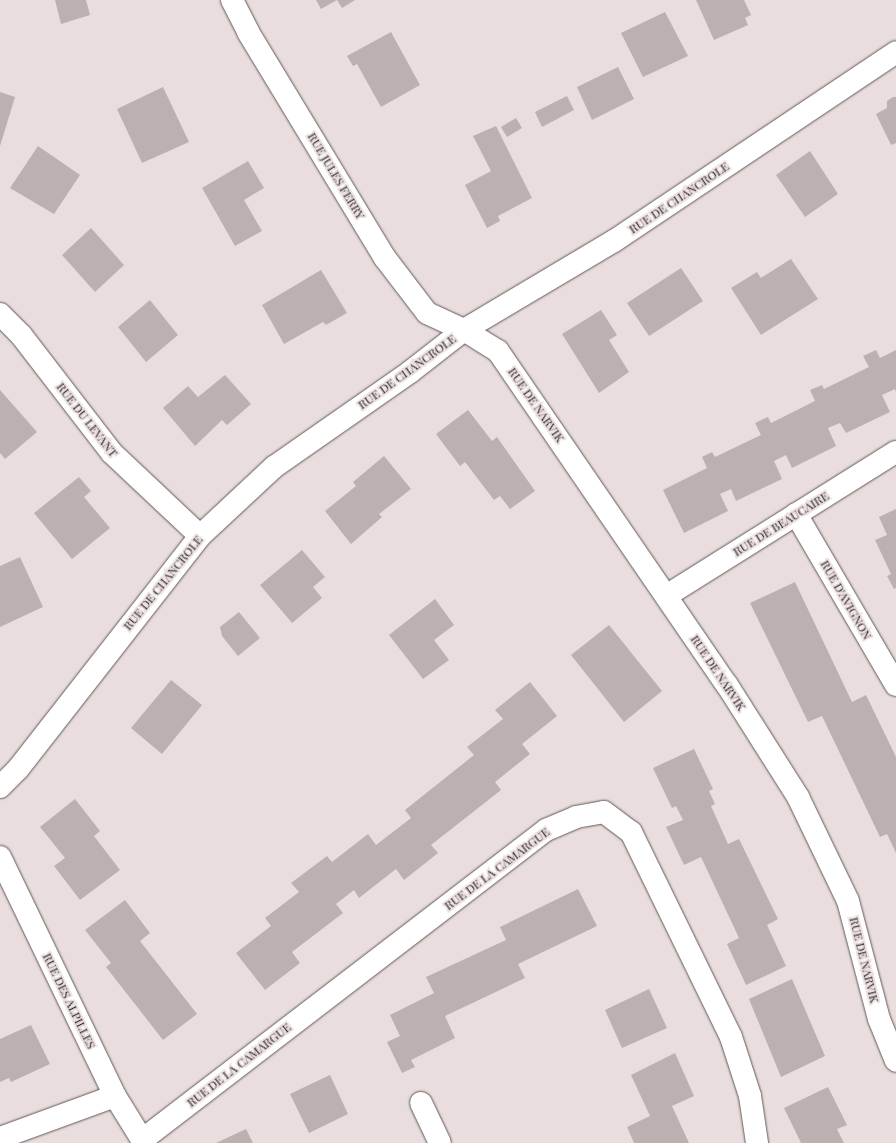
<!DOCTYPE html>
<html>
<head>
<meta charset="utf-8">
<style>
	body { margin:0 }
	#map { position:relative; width:896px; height:1143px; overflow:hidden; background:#e9dedd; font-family:"Playfair Display",serif }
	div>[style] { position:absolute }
	.building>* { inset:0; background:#bbb1b0 }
	.roads { filter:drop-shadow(0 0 1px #615857) drop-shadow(0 0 1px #615857) }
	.minor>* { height:22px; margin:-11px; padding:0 11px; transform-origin:11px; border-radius:11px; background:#fff }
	span { translate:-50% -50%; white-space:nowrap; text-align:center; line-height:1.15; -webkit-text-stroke:3.5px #e9dedd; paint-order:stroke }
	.street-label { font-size:12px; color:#2d2929 }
</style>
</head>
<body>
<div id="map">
	<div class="building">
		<i style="clip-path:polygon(55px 0,86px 0,90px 15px,61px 24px)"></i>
		<i style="clip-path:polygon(316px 0,355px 0,342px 8px,337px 0,321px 9px)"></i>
		<i style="clip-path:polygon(696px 0,744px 0,751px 15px,745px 18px,748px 25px,714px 40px)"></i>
		<i style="clip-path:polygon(665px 12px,688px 56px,643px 77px,621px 33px)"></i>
		<i style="clip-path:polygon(391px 32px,420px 85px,381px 107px,357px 64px,353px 66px,347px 56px)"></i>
		<i style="clip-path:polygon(618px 67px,634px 99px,592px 120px,577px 87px)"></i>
		<i style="clip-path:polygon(163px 87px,189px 142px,142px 163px,117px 109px)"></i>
		<i style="clip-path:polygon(0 92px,15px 97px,0 146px)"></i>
		<i style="clip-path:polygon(567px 96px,574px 110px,542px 127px,535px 112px)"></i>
		<i style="clip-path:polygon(893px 97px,896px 97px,896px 143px,891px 145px,876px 114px,887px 108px,887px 101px)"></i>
		<i style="clip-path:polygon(516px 118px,522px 128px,507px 137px,501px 127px)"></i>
		<i style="clip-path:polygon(496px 126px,532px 198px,498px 216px,500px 221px,487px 228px,465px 185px,491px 171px,473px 136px)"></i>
		<i style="clip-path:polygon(38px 146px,80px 175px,54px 214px,10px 188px)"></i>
		<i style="clip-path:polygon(810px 151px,838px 194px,805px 217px,776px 175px)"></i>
		<i style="clip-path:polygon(248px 161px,264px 188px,244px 200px,262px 231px,235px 246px,202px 188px)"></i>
		<i style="clip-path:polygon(91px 228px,124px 265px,95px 292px,62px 255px)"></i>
		<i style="clip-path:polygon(791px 259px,818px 299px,761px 335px,731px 288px,757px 272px,761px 278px)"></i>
		<i style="clip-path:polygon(681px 268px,703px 301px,649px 336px,627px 303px)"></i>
		<i style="clip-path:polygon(321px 270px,347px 313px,326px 325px,323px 322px,284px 344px,262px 305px)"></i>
		<i style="clip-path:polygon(150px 300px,178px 335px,146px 362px,118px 327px)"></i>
		<i style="clip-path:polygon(601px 310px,617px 335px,609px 340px,629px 372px,599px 393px,562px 334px)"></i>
		<i style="clip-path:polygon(876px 350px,880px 358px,896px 350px,896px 392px,895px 389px,882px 395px,890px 412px,846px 433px,840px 423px,828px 428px,836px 446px,792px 468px,786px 455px,774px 461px,782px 479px,736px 501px,731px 489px,720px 494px,728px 511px,684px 533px,663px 490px,707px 468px,702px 457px,712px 452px,715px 457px,761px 435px,755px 423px,768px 417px,771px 423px,815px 401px,810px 390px,822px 385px,824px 389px,869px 367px,863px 356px)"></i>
		<i style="clip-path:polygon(225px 375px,251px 404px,227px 425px,222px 420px,195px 446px,163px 408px,188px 386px,198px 397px)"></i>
		<i style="clip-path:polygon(0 390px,37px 432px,5px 459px,0 453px)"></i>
		<i style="clip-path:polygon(468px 410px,492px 441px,497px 437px,535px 491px,510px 509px,500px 496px,494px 500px,465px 462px,460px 466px,436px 434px)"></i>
		<i style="clip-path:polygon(384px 456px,411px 489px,379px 514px,382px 517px,351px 544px,325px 511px,356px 486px,353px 482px)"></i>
		<i style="clip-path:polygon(79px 477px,91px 491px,84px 497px,110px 528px,72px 559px,34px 513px)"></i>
		<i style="clip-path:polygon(896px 509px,896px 588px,894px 589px,887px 576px,891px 574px,875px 540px,887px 535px,879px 517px)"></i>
		<i style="clip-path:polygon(302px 550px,325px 577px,313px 587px,322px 598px,292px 623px,260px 585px)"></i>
		<i style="clip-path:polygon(20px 557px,43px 607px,0 627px,0 566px)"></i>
		<i style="clip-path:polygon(795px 582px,852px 702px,866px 695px,896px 757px,896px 853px,887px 834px,880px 837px,822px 716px,808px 722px,750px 603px)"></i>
		<i style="clip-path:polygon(435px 599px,454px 625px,434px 640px,449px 660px,423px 679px,389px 635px)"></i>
		<i style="clip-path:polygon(239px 612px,260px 638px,238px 656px,222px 636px,220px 627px)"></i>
		<i style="clip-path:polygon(609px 625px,662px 691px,624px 722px,571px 655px)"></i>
		<i style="clip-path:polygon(171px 680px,202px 705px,162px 754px,131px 728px)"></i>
		<i style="clip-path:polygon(530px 682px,557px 716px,522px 744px,530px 754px,495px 782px,501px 790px,431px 845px,438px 853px,404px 880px,396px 869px,359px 898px,354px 890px,336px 904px,343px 913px,292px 952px,300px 963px,265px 990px,236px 953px,271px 926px,265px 918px,299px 892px,291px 883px,327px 856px,332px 862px,368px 834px,376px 845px,411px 818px,405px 810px,474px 755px,467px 747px,503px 719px,495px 710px)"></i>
		<i style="clip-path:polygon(694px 749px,713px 789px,709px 791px,715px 804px,711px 806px,728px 844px,739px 839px,778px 919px,767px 925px,786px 966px,746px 985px,727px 944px,739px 938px,701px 857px,684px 865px,666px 827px,683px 820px,676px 806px,672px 808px,653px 768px)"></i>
		<i style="clip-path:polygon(75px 799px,100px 831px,94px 836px,120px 870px,80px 900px,54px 866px,65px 858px,40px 827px)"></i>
		<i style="clip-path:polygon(578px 889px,597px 926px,518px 964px,525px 978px,445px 1016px,455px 1038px,411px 1060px,415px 1067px,402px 1073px,387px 1042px,400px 1036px,390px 1015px,434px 993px,426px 977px,506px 940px,500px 927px)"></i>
		<i style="clip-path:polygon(125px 900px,150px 933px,140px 941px,197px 1014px,163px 1040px,106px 967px,111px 963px,85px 930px)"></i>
		<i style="clip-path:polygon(792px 979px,825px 1056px,781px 1077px,749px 999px)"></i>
		<i style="clip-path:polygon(649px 989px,667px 1028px,622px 1048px,605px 1010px)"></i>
		<i style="clip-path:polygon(31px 1025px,50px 1064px,11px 1082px,9px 1078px,0 1082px,0 1039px)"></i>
		<i style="clip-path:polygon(675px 1053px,694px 1096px,672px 1106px,689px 1143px,634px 1143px,627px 1127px,650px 1116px,631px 1075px)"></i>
		<i style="clip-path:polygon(330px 1075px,348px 1114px,309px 1133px,290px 1094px)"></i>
		<i style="clip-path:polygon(828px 1087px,847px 1125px,837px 1129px,844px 1143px,801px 1143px,784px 1108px)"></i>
		<i style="clip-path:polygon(246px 1129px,253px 1143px,216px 1143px)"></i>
	</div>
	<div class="roads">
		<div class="minor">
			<i style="left:232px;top:0;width:36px;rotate:63deg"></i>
			<i style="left:248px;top:32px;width:264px;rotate:58.8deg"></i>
			<i style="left:385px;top:258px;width:69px;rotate:52.6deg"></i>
			<i style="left:427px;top:313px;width:41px;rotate:24.7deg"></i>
			<i style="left:464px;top:330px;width:40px;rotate:32deg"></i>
			<i style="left:498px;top:351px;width:405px;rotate:55.6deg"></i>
			<i style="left:727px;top:685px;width:133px;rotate:57.6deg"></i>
			<i style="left:798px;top:797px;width:115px;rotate:64.3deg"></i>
			<i style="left:848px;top:901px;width:122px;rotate:75.3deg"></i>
			<i style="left:879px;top:1019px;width:45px;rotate:68deg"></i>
			<i style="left:0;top:314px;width:30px;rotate:45deg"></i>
			<i style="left:21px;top:335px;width:149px;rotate:52.4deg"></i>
			<i style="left:112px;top:453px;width:121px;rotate:43.3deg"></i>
			<i style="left:796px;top:514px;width:198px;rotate:59.7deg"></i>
			<i style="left:666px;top:596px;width:271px;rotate:-32.1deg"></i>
			<i style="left:0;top:787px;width:25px;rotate:-45deg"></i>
			<i style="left:18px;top:769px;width:296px;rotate:-52deg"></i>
			<i style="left:200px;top:536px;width:101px;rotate:-43deg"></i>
			<i style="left:274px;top:467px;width:166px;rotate:-34.9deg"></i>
			<i style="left:410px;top:372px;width:68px;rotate:-37.9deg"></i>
			<i style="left:464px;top:330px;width:174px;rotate:-30.7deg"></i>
			<i style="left:614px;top:241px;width:339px;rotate:-33.8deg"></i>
			<i style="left:0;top:857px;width:265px;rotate:64.3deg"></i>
			<i style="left:115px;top:1096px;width:55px;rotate:58.3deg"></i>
			<i style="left:421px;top:1103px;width:44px;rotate:64.6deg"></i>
			<i style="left:0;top:1138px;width:122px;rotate:-20.1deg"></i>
			<i style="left:142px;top:1140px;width:509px;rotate:-37.5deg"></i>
			<i style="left:546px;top:830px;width:33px;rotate:-23deg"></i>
			<i style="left:576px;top:817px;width:28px;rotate:-10deg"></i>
			<i style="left:604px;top:812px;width:34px;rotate:37deg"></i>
			<i style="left:631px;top:832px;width:228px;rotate:64deg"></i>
			<i style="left:731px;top:1037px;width:62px;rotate:72.1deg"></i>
			<i style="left:750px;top:1096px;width:48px;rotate:81.5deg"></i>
		</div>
	</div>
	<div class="street-label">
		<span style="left:336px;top:176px;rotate:59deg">RUE JULES FERRY</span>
		<span style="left:679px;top:198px;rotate:-34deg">RUE DE CHANCROLE</span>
		<span style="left:407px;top:372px;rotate:-36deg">RUE DE CHANCROLE</span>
		<span style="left:536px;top:405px;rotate:55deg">RUE DE NARVIK</span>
		<span style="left:87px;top:420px;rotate:52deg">RUE DU LEVANT</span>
		<span style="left:781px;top:524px;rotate:-32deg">RUE DE BEAUCAIRE</span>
		<span style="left:163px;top:583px;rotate:-51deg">RUE DE CHANCROLE</span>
		<span style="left:846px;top:600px;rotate:60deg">RUE D'AVIGNON</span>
		<span style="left:718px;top:673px;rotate:56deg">RUE DE NARVIK</span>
		<span style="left:497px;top:869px;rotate:-37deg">RUE DE LA CAMARGUE</span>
		<span style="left:864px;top:960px;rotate:76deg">RUE DE NARVIK</span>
		<span style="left:69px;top:1001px;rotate:64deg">RUE DES ALPILLES</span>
		<span style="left:239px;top:1065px;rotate:-38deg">RUE DE LA CAMARGUE</span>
	</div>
</div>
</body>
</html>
